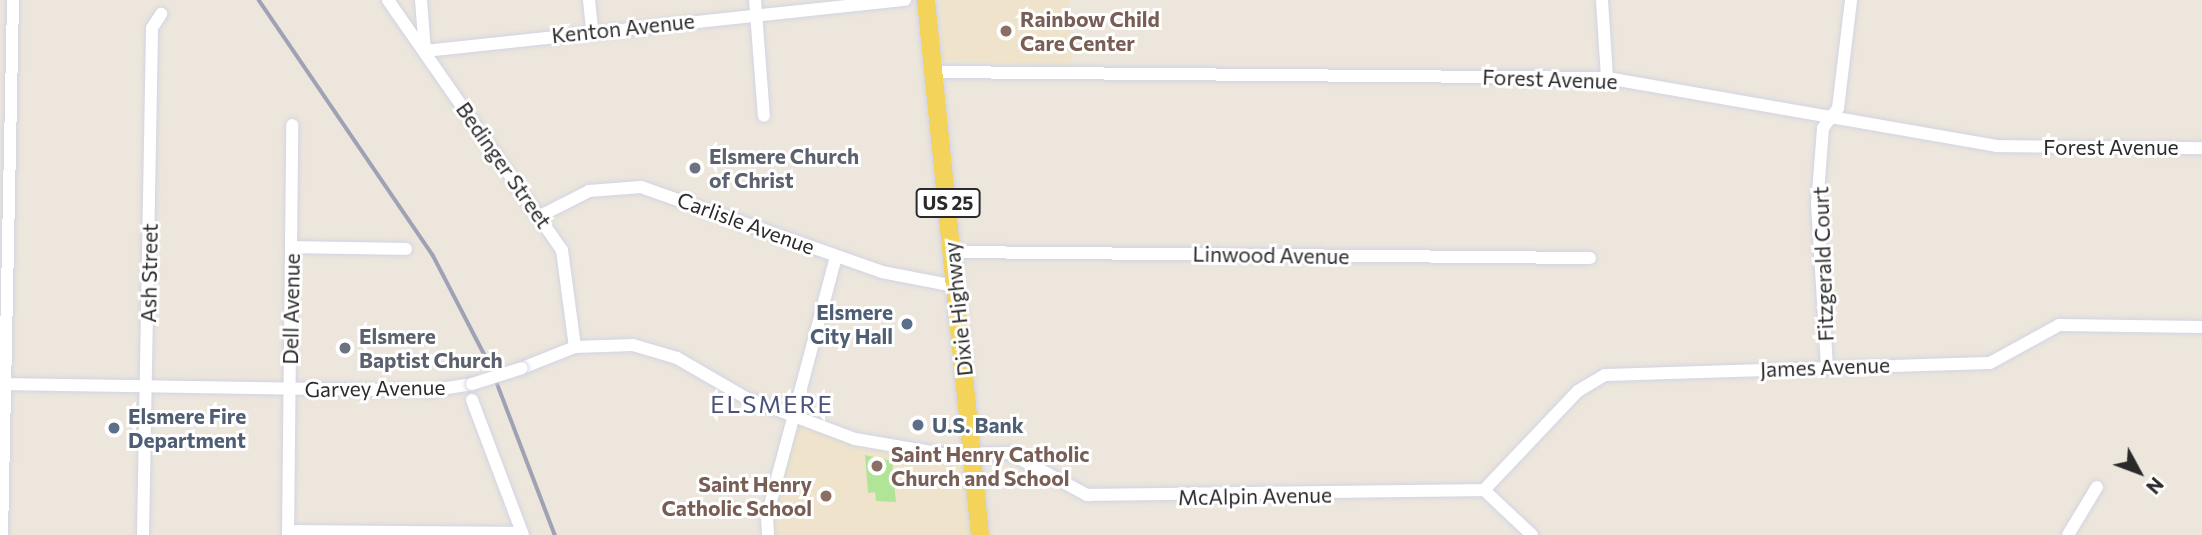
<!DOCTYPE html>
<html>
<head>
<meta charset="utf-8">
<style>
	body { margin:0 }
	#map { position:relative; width:2202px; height:535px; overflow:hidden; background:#ede6dc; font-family:Commissioner,sans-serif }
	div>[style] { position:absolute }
	.education>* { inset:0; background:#efe4cb }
	.green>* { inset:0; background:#b0e497 }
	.roads { filter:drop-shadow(0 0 2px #d1d4e3) drop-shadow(0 0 2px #d1d4e3) }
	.street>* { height:12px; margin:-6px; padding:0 6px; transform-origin:6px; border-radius:6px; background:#fff }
	.primary>* { height:18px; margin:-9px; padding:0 9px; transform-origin:9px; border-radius:9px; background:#f3d35a }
	.rail>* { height:3.5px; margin:-1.75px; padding:0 1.75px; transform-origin:1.75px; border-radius:1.75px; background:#9fa1b5 }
	.bridges { filter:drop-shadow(0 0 2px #d1d4e3) drop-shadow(0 0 2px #d1d4e3) }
	.street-bridge>* { height:12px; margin:-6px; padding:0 6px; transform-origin:6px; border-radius:6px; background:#fff }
	.dots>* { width:19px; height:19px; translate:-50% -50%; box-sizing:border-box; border:4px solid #fff; border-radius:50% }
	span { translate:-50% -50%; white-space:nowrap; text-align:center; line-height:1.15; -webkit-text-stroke:6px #fff; paint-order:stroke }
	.shield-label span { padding:2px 5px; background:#fff; border:2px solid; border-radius:5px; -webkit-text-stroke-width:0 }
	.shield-label { font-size:19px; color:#2a2a2a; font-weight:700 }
	.education-label { font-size:21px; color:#785e54; font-weight:700 }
	.left { translate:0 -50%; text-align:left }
	.right { translate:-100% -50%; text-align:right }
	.street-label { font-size:21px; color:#2a2a2a }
	.worship-label { font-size:21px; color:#5b616d; font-weight:700 }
	.service-label { font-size:21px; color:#4e5e75; font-weight:700 }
	.quarter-label { font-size:24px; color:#4a517c; letter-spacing:2px }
	.north { position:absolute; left:2104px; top:437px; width:70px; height:70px; -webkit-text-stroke:5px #fff; paint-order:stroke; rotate:131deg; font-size:19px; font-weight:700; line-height:28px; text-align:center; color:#2a2a2a }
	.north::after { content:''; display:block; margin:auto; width:24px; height:32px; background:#2a2a2a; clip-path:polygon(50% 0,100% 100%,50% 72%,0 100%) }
</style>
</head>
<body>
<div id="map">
	<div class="education">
		<i style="clip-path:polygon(940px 0,1069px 0,1072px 66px,943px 61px)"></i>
		<i style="clip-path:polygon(794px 414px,855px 439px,972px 454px,980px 535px,768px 535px)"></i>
	</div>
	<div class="green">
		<i style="clip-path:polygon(865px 455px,892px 461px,896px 502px,876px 501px,875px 492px,868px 493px)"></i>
	</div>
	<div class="roads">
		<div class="street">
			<i style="left:388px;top:0;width:305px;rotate:55.2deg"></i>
			<i style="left:562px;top:250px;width:98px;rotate:82.4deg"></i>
			<i style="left:421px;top:0;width:51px;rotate:85.5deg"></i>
			<i style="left:425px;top:51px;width:483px;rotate:-6.1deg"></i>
			<i style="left:589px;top:0;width:31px;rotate:84deg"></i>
			<i style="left:755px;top:0;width:116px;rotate:85.6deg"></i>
			<i style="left:1602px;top:0;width:78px;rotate:86.3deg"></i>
			<i style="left:934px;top:72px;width:673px;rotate:0.51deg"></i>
			<i style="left:1607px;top:78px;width:395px;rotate:9.9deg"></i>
			<i style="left:1996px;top:146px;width:206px;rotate:0.6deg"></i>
			<i style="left:540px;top:216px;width:55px;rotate:-27deg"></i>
			<i style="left:589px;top:191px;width:52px;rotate:-4.4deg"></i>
			<i style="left:641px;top:187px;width:256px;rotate:19.4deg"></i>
			<i style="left:882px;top:272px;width:74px;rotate:10.9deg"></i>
			<i style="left:292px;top:247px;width:114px;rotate:1deg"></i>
			<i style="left:952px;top:252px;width:638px;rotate:0.54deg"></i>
			<i style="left:1827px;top:367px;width:162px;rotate:-93.5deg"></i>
			<i style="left:1817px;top:205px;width:77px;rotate:-85.5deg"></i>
			<i style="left:1823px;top:128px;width:25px;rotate:-53deg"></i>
			<i style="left:1838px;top:108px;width:109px;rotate:-83.1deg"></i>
			<i style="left:522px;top:368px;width:57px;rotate:-21.6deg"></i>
			<i style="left:575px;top:347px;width:58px;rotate:-2deg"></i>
			<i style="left:633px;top:345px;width:46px;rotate:16.5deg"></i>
			<i style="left:677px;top:358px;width:80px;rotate:30.1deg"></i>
			<i style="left:746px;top:398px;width:116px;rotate:20.6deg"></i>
			<i style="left:855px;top:439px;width:89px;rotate:9.7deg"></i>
			<i style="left:943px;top:454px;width:66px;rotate:-0.9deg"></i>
			<i style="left:1009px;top:453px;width:89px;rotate:28.3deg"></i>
			<i style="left:1087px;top:495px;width:397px;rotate:-0.7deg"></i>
			<i style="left:1484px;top:490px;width:66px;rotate:43.2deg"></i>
			<i style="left:0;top:384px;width:428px;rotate:0.9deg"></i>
			<i style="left:428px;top:391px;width:45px;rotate:-9deg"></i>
			<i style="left:472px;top:400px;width:144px;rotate:69.3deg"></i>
			<i style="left:1484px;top:490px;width:137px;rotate:-46.5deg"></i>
			<i style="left:1578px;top:391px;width:31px;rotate:-31deg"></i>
			<i style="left:1605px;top:375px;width:385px;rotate:-1.8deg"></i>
			<i style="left:1990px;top:363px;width:79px;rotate:-28.8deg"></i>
			<i style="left:2059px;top:325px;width:143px;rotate:0.8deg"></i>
			<i style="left:288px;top:531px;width:234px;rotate:0.5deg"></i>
			<i style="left:2px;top:535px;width:535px;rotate:-88.82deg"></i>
			<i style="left:143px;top:535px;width:507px;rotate:-88.98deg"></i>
			<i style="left:152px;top:28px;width:17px;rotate:-57deg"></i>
			<i style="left:288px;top:535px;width:410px;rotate:-89.4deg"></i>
			<i style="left:768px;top:535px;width:19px;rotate:-93deg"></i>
			<i style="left:767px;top:516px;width:269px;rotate:-75.1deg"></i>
			<i style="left:2068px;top:535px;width:56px;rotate:-58.9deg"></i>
		</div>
		<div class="primary">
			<i style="left:926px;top:0;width:538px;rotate:84.24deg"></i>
		</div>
	</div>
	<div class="rail">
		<i style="left:259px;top:0;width:309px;rotate:55.7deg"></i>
		<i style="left:433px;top:255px;width:126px;rotate:62.6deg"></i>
		<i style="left:491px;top:367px;width:180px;rotate:69.1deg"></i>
	</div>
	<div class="bridges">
		<div class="street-bridge">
			<i style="left:472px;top:384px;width:52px;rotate:-17.7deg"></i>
		</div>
	</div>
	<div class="dots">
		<i style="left:1006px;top:31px;background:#8d6e63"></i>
		<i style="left:695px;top:168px;background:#6b7280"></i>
		<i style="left:907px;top:324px;background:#5c6f8a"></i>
		<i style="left:345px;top:348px;background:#6b7280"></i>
		<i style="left:918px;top:425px;background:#5c6f8a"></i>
		<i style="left:114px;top:428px;background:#5c6f8a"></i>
		<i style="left:877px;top:466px;background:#8d6e63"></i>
		<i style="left:826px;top:496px;background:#8d6e63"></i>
	</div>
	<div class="shield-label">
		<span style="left:948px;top:203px">US 25</span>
	</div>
	<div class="education-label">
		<span class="left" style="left:1020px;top:31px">Rainbow Child<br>Care Center</span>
		<span class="left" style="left:891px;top:466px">Saint Henry Catholic<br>Church and School</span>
		<span class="right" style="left:812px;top:496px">Saint Henry<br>Catholic School</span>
	</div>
	<div class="street-label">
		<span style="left:623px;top:28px;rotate:-6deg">Kenton Avenue</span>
		<span style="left:1550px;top:79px;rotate:2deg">Forest Avenue</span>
		<span style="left:2111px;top:147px">Forest Avenue</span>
		<span style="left:504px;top:165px;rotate:55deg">Bedinger Street</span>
		<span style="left:746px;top:223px;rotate:20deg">Carlisle Avenue</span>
		<span style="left:1271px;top:255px;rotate:1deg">Linwood Avenue</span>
		<span style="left:1823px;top:264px;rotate:-92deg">Fitzgerald Court</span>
		<span style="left:149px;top:273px;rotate:-89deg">Ash Street</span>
		<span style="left:291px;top:309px;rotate:-89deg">Dell Avenue</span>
		<span style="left:958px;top:309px;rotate:-96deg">Dixie Highway</span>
		<span style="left:1825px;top:367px;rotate:-2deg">James Avenue</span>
		<span style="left:375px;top:388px;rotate:-1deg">Garvey Avenue</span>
		<span style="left:1255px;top:496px;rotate:-1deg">McAlpin Avenue</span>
	</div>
	<div class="worship-label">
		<span class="left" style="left:709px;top:168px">Elsmere Church<br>of Christ</span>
		<span class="left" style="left:359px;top:348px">Elsmere<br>Baptist Church</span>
	</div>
	<div class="service-label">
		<span class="right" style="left:893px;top:324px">Elsmere<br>City Hall</span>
		<span class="left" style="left:128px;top:428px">Elsmere Fire<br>Department</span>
		<span class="left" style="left:932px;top:425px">U.S. Bank</span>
	</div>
	<div class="quarter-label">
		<span style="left:772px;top:404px">ELSMERE</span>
	</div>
	<div class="north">N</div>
</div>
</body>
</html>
